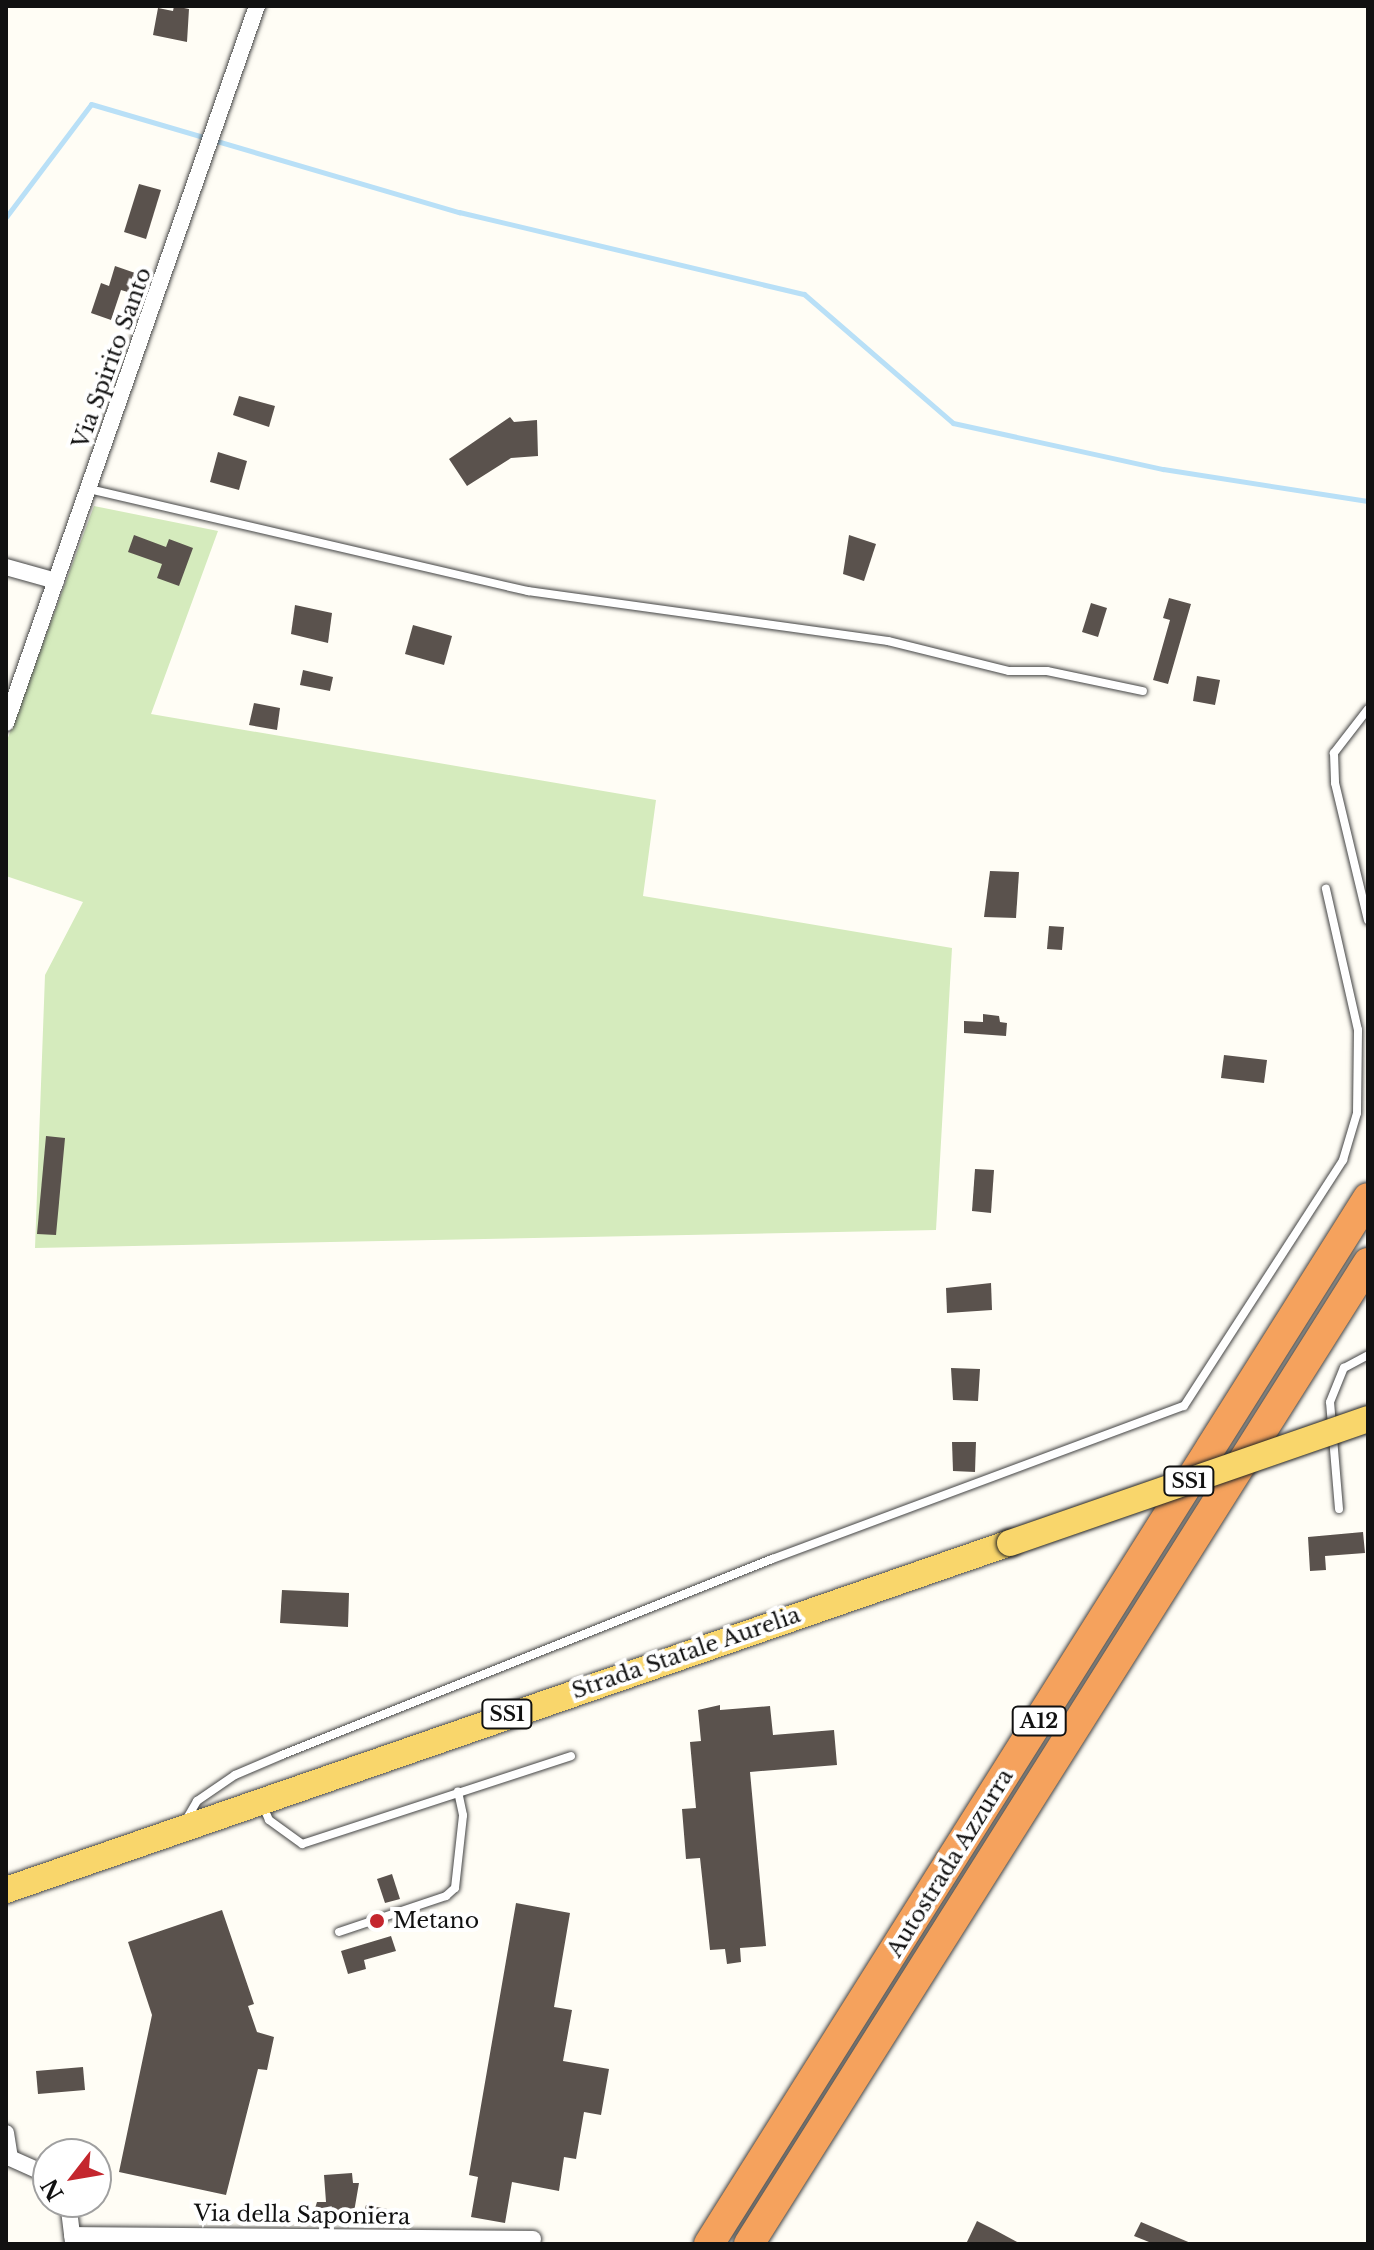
<!DOCTYPE html>
<html>
<head>
<meta charset="utf-8">
<style>
	body { margin:0 }
	#map { position:relative; width:1374px; height:2250px; overflow:hidden; background:#fffdf5; font-family:"Libre Baskerville",serif }
	div>[style] { position:absolute }
	.green>* { inset:0; background:#d5ebbd }
	.stream>* { height:5px; margin:-2.5px; padding:0 2.5px; transform-origin:2.5px; border-radius:2.5px; background:#b9e0f7 }
	.building>* { inset:0; background:#5a524d }
	.roads { filter:drop-shadow(0 0 2px #444) drop-shadow(0 0 2px #444) }
	.lane>* { height:8px; margin:-4px; padding:0 4px; transform-origin:4px; border-radius:4px; background:#fff }
	.street>* { height:16px; margin:-8px; padding:0 8px; transform-origin:8px; border-radius:8px; background:#fff }
	.primary>* { height:26px; margin:-13px; padding:0 13px; transform-origin:13px; border-radius:13px; background:#f9d66b }
	.highway>* { height:30px; margin:-15px; padding:0 15px; transform-origin:15px; border-radius:15px; background:#f5a25d }
	.bridges { filter:drop-shadow(0 0 2px #222) drop-shadow(0 0 2px #222) }
	.primary-bridge>* { height:26px; margin:-13px; padding:0 13px; transform-origin:13px; border-radius:13px; background:#f9d66b }
	.dots>* { width:22px; height:22px; translate:-50% -50%; box-sizing:border-box; border:4px solid #fff; border-radius:50% }
	span { translate:-50% -50%; white-space:nowrap; text-align:center; line-height:1.15; -webkit-text-stroke:8px #fff; paint-order:stroke }
	.shield-label span { padding:2px 6px; background:#fff; border:2px solid; border-radius:6px; -webkit-text-stroke-width:0 }
	.shield-label { font-size:20px; color:#111; font-weight:700 }
	.street-label { font-size:22px; color:#111 }
	.poi-label { font-size:22px; color:#111 }
	.left { translate:0 -50%; text-align:left }
	.frame { position:absolute; inset:0; border:8px solid #111; pointer-events:none }
	.north { position:absolute; left:32px; top:2138px; width:80px; height:80px; box-sizing:border-box; background:#fff; border:2px solid #a0a0a0; border-radius:50%; rotate:239deg; font-size:22px; font-weight:700; line-height:32px; text-align:center; color:#111 }
	.north::after { content:''; display:block; margin:auto; width:28px; height:36px; background:#c4262e; clip-path:polygon(50% 0,100% 100%,50% 72%,0 100%) }
</style>
</head>
<body>
<div id="map">
	<div class="green">
		<i style="clip-path:polygon(94px 506px,218px 531px,151px 714px,656px 800px,643px 896px,952px 948px,936px 1230px,35px 1248px,45px 975px,83px 902px,6px 876px,6px 743px)"></i>
	</div>
	<div class="stream">
		<i style="left:6px;top:217px;width:141px;rotate:-53deg"></i>
		<i style="left:91px;top:104px;width:384px;rotate:16.4deg"></i>
		<i style="left:459px;top:212px;width:355px;rotate:13.4deg"></i>
		<i style="left:804px;top:294px;width:197px;rotate:40.9deg"></i>
		<i style="left:953px;top:423px;width:215px;rotate:12.4deg"></i>
		<i style="left:1163px;top:469px;width:207px;rotate:8.9deg"></i>
	</div>
	<div class="building">
		<i style="clip-path:polygon(174px 6px,189px 9px,187px 42px,153px 35px,158px 8px,173px 11px)"></i>
		<i style="clip-path:polygon(139px 184px,161px 190px,146px 239px,124px 232px)"></i>
		<i style="clip-path:polygon(115px 266px,138px 274px,131px 293px,121px 290px,111px 320px,91px 313px,101px 283px,109px 286px)"></i>
		<i style="clip-path:polygon(239px 396px,275px 406px,269px 427px,233px 415px)"></i>
		<i style="clip-path:polygon(510px 417px,514px 422px,537px 420px,538px 456px,511px 458px,467px 486px,449px 459px)"></i>
		<i style="clip-path:polygon(218px 452px,247px 461px,239px 490px,210px 482px)"></i>
		<i style="clip-path:polygon(134px 535px,166px 547px,169px 539px,193px 548px,179px 586px,157px 578px,162px 564px,128px 552px)"></i>
		<i style="clip-path:polygon(849px 535px,876px 544px,864px 581px,843px 574px)"></i>
		<i style="clip-path:polygon(1169px 598px,1191px 604px,1168px 684px,1153px 680px,1170px 620px,1163px 618px)"></i>
		<i style="clip-path:polygon(1091px 603px,1107px 608px,1098px 637px,1082px 632px)"></i>
		<i style="clip-path:polygon(295px 605px,332px 613px,328px 643px,291px 634px)"></i>
		<i style="clip-path:polygon(413px 625px,452px 636px,444px 665px,405px 654px)"></i>
		<i style="clip-path:polygon(303px 670px,333px 677px,330px 691px,300px 685px)"></i>
		<i style="clip-path:polygon(1197px 676px,1220px 680px,1215px 705px,1193px 701px)"></i>
		<i style="clip-path:polygon(254px 703px,280px 708px,277px 730px,249px 725px)"></i>
		<i style="clip-path:polygon(990px 871px,1019px 872px,1016px 918px,984px 917px)"></i>
		<i style="clip-path:polygon(1049px 926px,1064px 927px,1062px 950px,1047px 949px)"></i>
		<i style="clip-path:polygon(983px 1014px,999px 1016px,1000px 1022px,1007px 1023px,1006px 1036px,964px 1033px,964px 1021px,983px 1022px)"></i>
		<i style="clip-path:polygon(1224px 1055px,1267px 1060px,1264px 1083px,1221px 1078px)"></i>
		<i style="clip-path:polygon(46px 1136px,65px 1138px,56px 1235px,37px 1234px)"></i>
		<i style="clip-path:polygon(975px 1169px,994px 1170px,991px 1213px,972px 1211px)"></i>
		<i style="clip-path:polygon(991px 1283px,992px 1310px,947px 1313px,946px 1288px)"></i>
		<i style="clip-path:polygon(951px 1368px,980px 1369px,978px 1401px,953px 1400px)"></i>
		<i style="clip-path:polygon(952px 1442px,976px 1442px,975px 1472px,953px 1471px)"></i>
		<i style="clip-path:polygon(1363px 1532px,1365px 1553px,1325px 1556px,1326px 1570px,1310px 1571px,1308px 1537px)"></i>
		<i style="clip-path:polygon(282px 1590px,349px 1593px,348px 1627px,280px 1623px)"></i>
		<i style="clip-path:polygon(720px 1705px,720px 1710px,770px 1706px,773px 1735px,834px 1730px,837px 1765px,750px 1772px,766px 1946px,740px 1948px,741px 1962px,727px 1964px,725px 1949px,710px 1950px,700px 1858px,686px 1859px,682px 1809px,696px 1808px,690px 1742px,701px 1741px,698px 1710px)"></i>
		<i style="clip-path:polygon(392px 1874px,400px 1899px,385px 1903px,377px 1879px)"></i>
		<i style="clip-path:polygon(516px 1903px,570px 1913px,554px 2007px,572px 2010px,563px 2061px,609px 2069px,601px 2115px,584px 2112px,576px 2159px,564px 2157px,559px 2191px,512px 2182px,505px 2223px,471px 2217px,478px 2177px,469px 2175px)"></i>
		<i style="clip-path:polygon(222px 1910px,254px 2004px,248px 2006px,257px 2032px,274px 2037px,267px 2070px,258px 2069px,226px 2195px,119px 2172px,152px 2015px,128px 1942px)"></i>
		<i style="clip-path:polygon(391px 1936px,396px 1951px,364px 1960px,366px 1969px,348px 1974px,341px 1951px)"></i>
		<i style="clip-path:polygon(83px 2067px,85px 2090px,38px 2094px,36px 2071px)"></i>
		<i style="clip-path:polygon(352px 2173px,353px 2183px,359px 2183px,354px 2212px,312px 2218px,317px 2202px,326px 2202px,324px 2175px)"></i>
		<i style="clip-path:polygon(366px 2205px,387px 2209px,384px 2226px,362px 2222px)"></i>
		<i style="clip-path:polygon(977px 2221px,993px 2229px,1021px 2244px,966px 2244px)"></i>
		<i style="clip-path:polygon(1141px 2222px,1193px 2244px,1154px 2244px,1134px 2236px)"></i>
	</div>
	<div class="roads">
		<div class="lane">
			<i style="left:89px;top:489px;width:451px;rotate:13.1deg"></i>
			<i style="left:528px;top:591px;width:363px;rotate:7.9deg"></i>
			<i style="left:888px;top:641px;width:125px;rotate:13.9deg"></i>
			<i style="left:1009px;top:671px;width:38px"></i>
			<i style="left:1047px;top:671px;width:98px;rotate:11.8deg"></i>
			<i style="left:1368px;top:709px;width:56px;rotate:127.7deg"></i>
			<i style="left:1334px;top:753px;width:30px;rotate:88deg"></i>
			<i style="left:1335px;top:783px;width:141px;rotate:76.5deg"></i>
			<i style="left:1339px;top:1509px;width:107px;rotate:-94.8deg"></i>
			<i style="left:1330px;top:1402px;width:37px;rotate:-68deg"></i>
			<i style="left:1344px;top:1368px;width:27px;rotate:-28deg"></i>
			<i style="left:263px;top:1806px;width:15px;rotate:67deg"></i>
			<i style="left:269px;top:1820px;width:41px;rotate:36deg"></i>
			<i style="left:302px;top:1844px;width:283px;rotate:-18.1deg"></i>
			<i style="left:186px;top:1820px;width:22px;rotate:-60deg"></i>
			<i style="left:197px;top:1801px;width:46px;rotate:-34.4deg"></i>
			<i style="left:235px;top:1775px;width:51px;rotate:-23.1deg"></i>
			<i style="left:282px;top:1755px;width:528px;rotate:-21.8deg"></i>
			<i style="left:772px;top:1559px;width:439px;rotate:-20.4deg"></i>
			<i style="left:1184px;top:1406px;width:293px;rotate:-57.1deg"></i>
			<i style="left:1343px;top:1160px;width:49px;rotate:-73.4deg"></i>
			<i style="left:1357px;top:1113px;width:83px;rotate:-89.3deg"></i>
			<i style="left:1358px;top:1030px;width:145px;rotate:-102.8deg"></i>
			<i style="left:339px;top:1932px;width:113px;rotate:-18.6deg"></i>
			<i style="left:446px;top:1896px;width:12px;rotate:-42deg"></i>
			<i style="left:455px;top:1888px;width:73px;rotate:-83.7deg"></i>
			<i style="left:463px;top:1815px;width:24px;rotate:-102deg"></i>
		</div>
		<div class="street">
			<i style="left:6px;top:567px;width:52px;rotate:15.6deg"></i>
			<i style="left:6px;top:723px;width:760px;rotate:-70.71deg"></i>
			<i style="left:6px;top:2133px;width:25px;rotate:81deg"></i>
			<i style="left:10px;top:2158px;width:42px;rotate:24.1deg"></i>
			<i style="left:68px;top:2202px;width:40px;rotate:82.9deg"></i>
			<i style="left:72px;top:2235px;width:461px;rotate:0.5deg"></i>
		</div>
		<div class="primary">
			<i style="left:6px;top:1890px;width:1062px;rotate:-19.07deg"></i>
		</div>
		<div class="highway">
			<i style="left:709px;top:2244px;width:1236px;rotate:-57.79deg"></i>
			<i style="left:749px;top:2244px;width:1160px;rotate:-57.75deg"></i>
		</div>
	</div>
	<div class="bridges">
		<div class="primary-bridge">
			<i style="left:1010px;top:1543px;width:379px;rotate:-19.1deg"></i>
		</div>
	</div>
	<div class="dots">
		<i style="left:377px;top:1921px;background:#c4262e"></i>
	</div>
	<div class="shield-label">
		<span style="left:1189px;top:1481px">SS1</span>
		<span style="left:507px;top:1714px">SS1</span>
		<span style="left:1039px;top:1721px">A12</span>
	</div>
	<div class="street-label">
		<span style="left:112px;top:358px;rotate:-70deg">Via Spirito Santo</span>
		<span style="left:686px;top:1653px;rotate:-19deg">Strada Statale Aurelia</span>
		<span style="left:950px;top:1863px;rotate:-58deg">Autostrada Azzurra</span>
		<span style="left:302px;top:2215px;rotate:1deg">Via della Saponiera</span>
	</div>
	<div class="poi-label">
		<span class="left" style="left:393px;top:1921px">Metano</span>
	</div>
	<div class="frame"></div>
	<div class="north">N</div>
</div>
</body>
</html>
